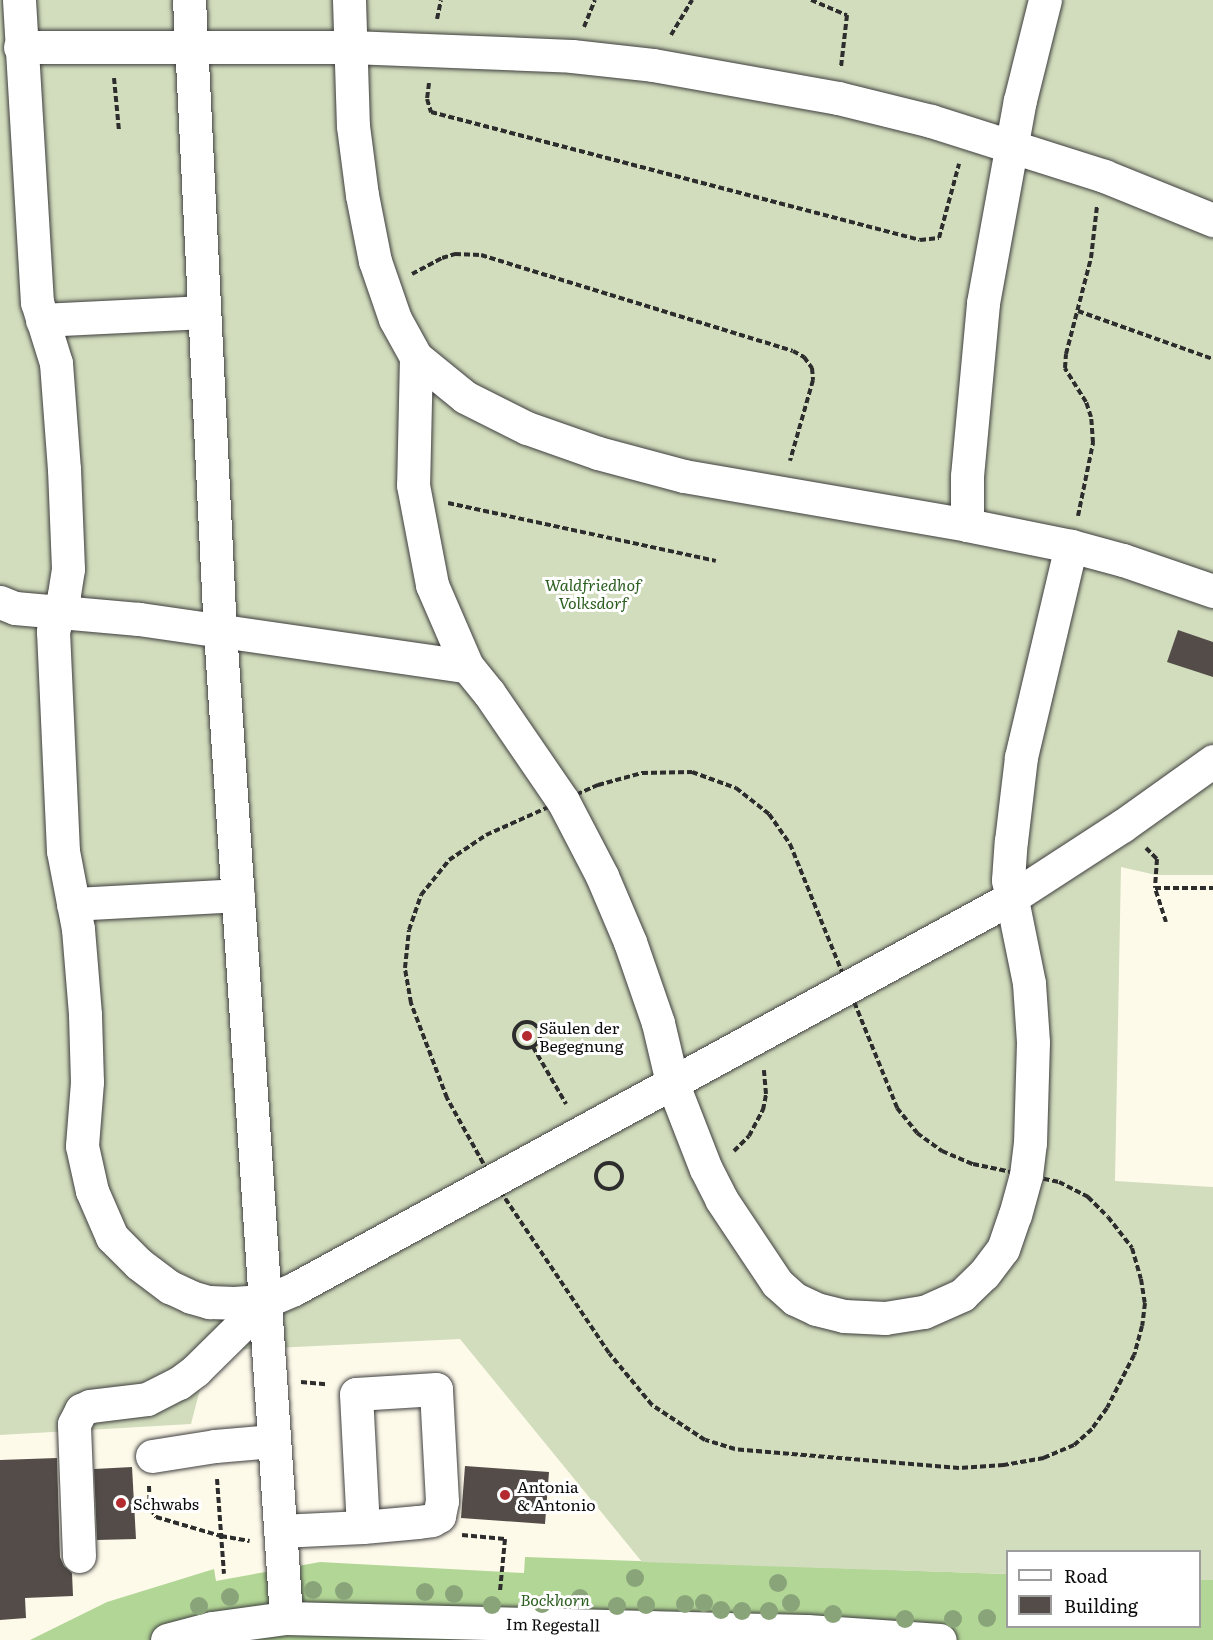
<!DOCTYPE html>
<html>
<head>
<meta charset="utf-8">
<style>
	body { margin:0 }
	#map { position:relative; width:1213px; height:1640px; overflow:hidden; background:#fefaea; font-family:Literata,serif }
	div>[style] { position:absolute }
	.forest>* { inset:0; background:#b2d696 }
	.cemetery>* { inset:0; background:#d2ddbd }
	.building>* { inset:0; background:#534c48 }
	.path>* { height:4px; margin-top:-2px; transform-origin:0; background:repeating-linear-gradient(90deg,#2d2d2d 0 6px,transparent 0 9px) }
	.path>.ring { margin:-2px; padding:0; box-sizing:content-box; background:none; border:4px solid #2d2d2d; border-radius:50% }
	.roads { filter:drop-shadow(0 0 2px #3e3e3e) drop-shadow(0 0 2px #3e3e3e) }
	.minor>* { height:33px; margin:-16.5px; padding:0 16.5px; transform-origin:16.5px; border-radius:16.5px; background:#fff }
	.trees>* { width:18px; height:18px; margin:-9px; border-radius:50%; background:#8aa47a }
	.dots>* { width:16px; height:16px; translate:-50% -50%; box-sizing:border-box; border:3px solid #fff; border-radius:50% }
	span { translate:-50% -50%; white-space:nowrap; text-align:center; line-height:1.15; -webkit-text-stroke:6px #fff; paint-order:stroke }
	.park-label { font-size:16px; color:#2b5e1f; font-style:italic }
	.poi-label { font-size:16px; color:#0b0b0b }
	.left { translate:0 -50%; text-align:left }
	.street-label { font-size:16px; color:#0b0b0b }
	.legend { position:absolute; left:1006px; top:1550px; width:195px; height:78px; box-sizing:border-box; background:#fff; border:2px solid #9d9d9d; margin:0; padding:8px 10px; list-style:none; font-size:18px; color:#0b0b0b }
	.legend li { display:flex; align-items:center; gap:12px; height:30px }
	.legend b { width:30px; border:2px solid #9d9d9d }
</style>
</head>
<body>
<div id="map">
	<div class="forest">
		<i style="clip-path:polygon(525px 1557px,1007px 1574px,1008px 1626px,1200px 1626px,1200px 1580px,1213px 1580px,1213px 1640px,30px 1640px,107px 1602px,214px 1569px,216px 1581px,320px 1562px,524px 1573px)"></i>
	</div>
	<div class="cemetery">
		<i style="clip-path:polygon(0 0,1213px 0,1213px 875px,1156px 875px,1121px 867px,1115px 1181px,1213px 1187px,1213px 1580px,1200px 1580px,1200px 1552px,1008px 1552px,1007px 1574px,642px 1562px,460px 1339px,210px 1351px,191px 1424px,0 1435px)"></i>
	</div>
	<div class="building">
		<i style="clip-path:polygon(1178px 630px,1213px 642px,1213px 677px,1167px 662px)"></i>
		<i style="clip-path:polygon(57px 1458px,60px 1557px,64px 1566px,72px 1573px,73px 1596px,25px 1598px,26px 1618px,0 1620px,0 1460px)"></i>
		<i style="clip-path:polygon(465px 1466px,549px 1472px,545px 1524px,461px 1518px)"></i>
		<i style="clip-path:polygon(132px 1467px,136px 1539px,97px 1540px,94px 1469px)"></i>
	</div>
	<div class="path">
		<i style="left:811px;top:0;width:39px;rotate:23deg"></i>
		<i style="left:847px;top:15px;width:52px;rotate:96.6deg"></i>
		<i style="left:437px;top:19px;width:19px;rotate:-78deg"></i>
		<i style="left:584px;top:27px;width:29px;rotate:-68deg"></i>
		<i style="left:671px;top:35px;width:41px;rotate:-59deg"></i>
		<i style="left:114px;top:78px;width:53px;rotate:84.6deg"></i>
		<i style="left:429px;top:83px;width:16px;rotate:97deg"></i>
		<i style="left:427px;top:99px;width:14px;rotate:73deg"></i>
		<i style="left:431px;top:112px;width:505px;rotate:14.67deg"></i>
		<i style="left:920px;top:240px;width:19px;rotate:-6deg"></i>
		<i style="left:939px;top:238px;width:77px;rotate:-74.9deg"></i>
		<i style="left:412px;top:274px;width:34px;rotate:-28deg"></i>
		<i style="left:442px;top:258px;width:14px;rotate:-17deg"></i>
		<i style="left:455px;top:254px;width:26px;rotate:2deg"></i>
		<i style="left:481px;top:255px;width:326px;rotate:17.1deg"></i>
		<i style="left:793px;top:351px;width:13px;rotate:29deg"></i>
		<i style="left:804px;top:357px;width:14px;rotate:54deg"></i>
		<i style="left:812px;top:368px;width:12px;rotate:85deg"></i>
		<i style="left:813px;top:380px;width:84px;rotate:105.9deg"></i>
		<i style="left:1078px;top:311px;width:143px;rotate:19.6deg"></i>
		<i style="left:448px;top:503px;width:274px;rotate:12.2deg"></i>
		<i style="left:1078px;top:516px;width:75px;rotate:-78.4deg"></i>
		<i style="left:1093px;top:443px;width:26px;rotate:-94deg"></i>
		<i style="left:1091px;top:417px;width:16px;rotate:-108deg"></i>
		<i style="left:1086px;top:402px;width:40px;rotate:-122deg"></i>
		<i style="left:1065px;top:368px;width:14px;rotate:-86deg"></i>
		<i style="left:1066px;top:354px;width:99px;rotate:-75.4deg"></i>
		<i style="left:1091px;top:258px;width:52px;rotate:-83.4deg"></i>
		<i style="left:692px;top:772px;width:47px;rotate:20deg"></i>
		<i style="left:736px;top:788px;width:42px;rotate:38.2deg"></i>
		<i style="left:769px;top:814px;width:37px;rotate:55deg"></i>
		<i style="left:790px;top:844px;width:285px;rotate:67.9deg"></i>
		<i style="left:897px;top:1108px;width:32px;rotate:51deg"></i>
		<i style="left:917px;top:1133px;width:31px;rotate:36deg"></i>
		<i style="left:942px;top:1151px;width:34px;rotate:23deg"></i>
		<i style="left:973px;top:1164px;width:88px;rotate:11.8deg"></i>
		<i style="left:1059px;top:1182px;width:33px;rotate:27deg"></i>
		<i style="left:1088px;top:1197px;width:28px;rotate:45deg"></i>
		<i style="left:1108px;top:1217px;width:39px;rotate:52deg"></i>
		<i style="left:1132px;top:1248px;width:32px;rotate:74deg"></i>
		<i style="left:1141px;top:1279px;width:24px;rotate:81deg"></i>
		<i style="left:1145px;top:1303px;width:23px;rotate:97deg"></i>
		<i style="left:1142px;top:1326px;width:30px;rotate:105deg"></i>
		<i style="left:1134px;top:1355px;width:59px;rotate:117deg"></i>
		<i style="left:1107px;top:1408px;width:26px;rotate:126deg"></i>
		<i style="left:1092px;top:1429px;width:24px;rotate:138deg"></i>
		<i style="left:1074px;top:1445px;width:33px;rotate:157deg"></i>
		<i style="left:1044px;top:1458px;width:41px;rotate:170.1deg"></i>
		<i style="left:1004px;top:1465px;width:45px;rotate:176.2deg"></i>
		<i style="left:959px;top:1468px;width:225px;rotate:-175.2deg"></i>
		<i style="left:735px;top:1449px;width:31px;rotate:-163deg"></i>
		<i style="left:705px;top:1440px;width:64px;rotate:-146.6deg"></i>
		<i style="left:652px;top:1405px;width:67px;rotate:-129.6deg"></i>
		<i style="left:609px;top:1353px;width:210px;rotate:-123.9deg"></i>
		<i style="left:492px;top:1179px;width:93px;rotate:-119.1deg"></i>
		<i style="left:447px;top:1098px;width:102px;rotate:-110.8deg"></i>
		<i style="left:411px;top:1003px;width:36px;rotate:-100deg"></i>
		<i style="left:405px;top:968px;width:38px;rotate:-84deg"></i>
		<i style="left:409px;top:930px;width:37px;rotate:-71deg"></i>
		<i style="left:421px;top:895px;width:45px;rotate:-51.3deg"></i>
		<i style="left:449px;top:860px;width:45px;rotate:-34deg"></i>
		<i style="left:486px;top:835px;width:123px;rotate:-24.1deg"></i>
		<i style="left:598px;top:785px;width:46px;rotate:-15.3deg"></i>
		<i style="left:642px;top:773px;width:50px;rotate:-1.1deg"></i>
		<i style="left:1146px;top:848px;width:16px;rotate:45deg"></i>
		<i style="left:1157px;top:859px;width:29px;rotate:94deg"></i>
		<i style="left:1166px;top:922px;width:36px;rotate:-108deg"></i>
		<i style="left:1155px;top:888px;width:58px"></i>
		<i class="ring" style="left:514px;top:1022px;width:22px;height:22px"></i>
		<i style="left:533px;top:1047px;width:66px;rotate:59.9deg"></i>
		<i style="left:734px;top:1151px;width:21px;rotate:-45deg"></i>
		<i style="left:749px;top:1136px;width:30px;rotate:-62deg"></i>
		<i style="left:763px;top:1110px;width:16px;rotate:-79deg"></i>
		<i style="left:766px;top:1094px;width:24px;rotate:-95deg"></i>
		<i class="ring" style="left:596px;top:1163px;width:22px;height:22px"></i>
		<i style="left:301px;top:1382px;width:25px;rotate:5deg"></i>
		<i style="left:217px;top:1479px;width:95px;rotate:85.8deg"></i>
		<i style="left:149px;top:1486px;width:23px;rotate:88deg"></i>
		<i style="left:150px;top:1509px;width:10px;rotate:53deg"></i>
		<i style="left:156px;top:1517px;width:68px;rotate:16.3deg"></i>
		<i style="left:221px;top:1536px;width:29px;rotate:10deg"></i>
		<i style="left:462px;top:1535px;width:43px;rotate:5.3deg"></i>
		<i style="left:505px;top:1539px;width:52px;rotate:95.5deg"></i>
	</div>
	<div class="roads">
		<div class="minor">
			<i style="left:19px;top:0;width:303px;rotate:86.6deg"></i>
			<i style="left:37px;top:302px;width:64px;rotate:72.7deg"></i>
			<i style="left:56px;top:363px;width:106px;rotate:85.7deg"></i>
			<i style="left:64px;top:469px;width:100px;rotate:87.7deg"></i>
			<i style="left:68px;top:569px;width:26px;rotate:99deg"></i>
			<i style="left:64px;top:595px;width:38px;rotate:107deg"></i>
			<i style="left:53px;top:631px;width:220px;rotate:87.4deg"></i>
			<i style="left:63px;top:851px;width:79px;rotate:79.1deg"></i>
			<i style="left:78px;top:929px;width:86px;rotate:85.3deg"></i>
			<i style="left:85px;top:1015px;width:67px;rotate:88.3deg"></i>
			<i style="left:87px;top:1082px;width:64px;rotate:94.5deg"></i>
			<i style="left:82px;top:1146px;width:46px;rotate:77.5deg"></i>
			<i style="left:92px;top:1191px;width:50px;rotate:66.5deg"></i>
			<i style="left:112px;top:1237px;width:38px;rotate:45deg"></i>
			<i style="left:139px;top:1264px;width:39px;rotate:37deg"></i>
			<i style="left:170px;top:1287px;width:23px;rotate:25deg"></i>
			<i style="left:191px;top:1297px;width:19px;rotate:16deg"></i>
			<i style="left:209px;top:1302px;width:25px;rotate:2deg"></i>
			<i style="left:234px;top:1303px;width:32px;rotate:-4deg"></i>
			<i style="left:266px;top:1301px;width:30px;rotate:-23deg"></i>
			<i style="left:294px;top:1289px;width:817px;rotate:-28.6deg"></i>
			<i style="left:1011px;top:898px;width:132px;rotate:-33deg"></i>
			<i style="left:1122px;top:826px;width:112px;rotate:-35.5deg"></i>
			<i style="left:189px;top:0;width:632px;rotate:87.19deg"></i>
			<i style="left:220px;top:631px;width:989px;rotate:86.17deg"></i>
			<i style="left:349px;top:0;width:126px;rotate:88.2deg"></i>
			<i style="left:353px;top:126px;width:70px;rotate:82.6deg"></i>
			<i style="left:362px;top:195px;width:67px;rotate:78.9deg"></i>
			<i style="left:375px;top:261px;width:61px;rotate:71deg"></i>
			<i style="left:395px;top:319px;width:43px;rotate:61.1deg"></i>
			<i style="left:416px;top:357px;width:63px;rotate:39.2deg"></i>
			<i style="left:465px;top:397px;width:69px;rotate:26.6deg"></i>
			<i style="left:527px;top:428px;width:75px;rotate:19.4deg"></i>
			<i style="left:598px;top:453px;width:89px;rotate:15deg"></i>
			<i style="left:684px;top:476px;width:287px;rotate:9.8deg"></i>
			<i style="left:967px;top:525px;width:106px;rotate:11.4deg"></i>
			<i style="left:1071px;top:546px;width:54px;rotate:15.1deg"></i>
			<i style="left:1123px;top:560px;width:95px;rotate:19deg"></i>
			<i style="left:20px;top:47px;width:331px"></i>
			<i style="left:351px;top:47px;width:221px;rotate:2.3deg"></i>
			<i style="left:572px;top:56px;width:81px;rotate:6.3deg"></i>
			<i style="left:653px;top:65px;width:188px;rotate:10.1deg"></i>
			<i style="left:838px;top:98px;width:96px;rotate:13.9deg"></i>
			<i style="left:931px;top:121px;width:182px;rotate:17.6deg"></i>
			<i style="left:1104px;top:176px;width:118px;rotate:22deg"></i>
			<i style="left:42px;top:320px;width:162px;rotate:-2.8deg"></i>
			<i style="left:416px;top:357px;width:128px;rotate:91.3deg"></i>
			<i style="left:413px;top:485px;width:102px;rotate:79.2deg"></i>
			<i style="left:432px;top:585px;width:88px;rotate:66.6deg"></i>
			<i style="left:467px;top:666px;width:35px;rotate:51deg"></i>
			<i style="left:489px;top:693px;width:131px;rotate:55.6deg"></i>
			<i style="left:563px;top:801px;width:85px;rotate:62.5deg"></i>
			<i style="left:602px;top:876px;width:72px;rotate:67deg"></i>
			<i style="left:630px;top:942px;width:86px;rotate:70.9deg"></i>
			<i style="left:658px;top:1023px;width:61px;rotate:76.7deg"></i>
			<i style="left:672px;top:1082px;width:93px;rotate:68.7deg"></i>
			<i style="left:706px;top:1169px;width:34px;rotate:63deg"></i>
			<i style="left:721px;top:1199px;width:101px;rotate:56.3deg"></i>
			<i style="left:777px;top:1283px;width:24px;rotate:42deg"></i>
			<i style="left:795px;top:1299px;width:23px;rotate:25deg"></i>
			<i style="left:816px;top:1309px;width:29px;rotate:14deg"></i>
			<i style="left:844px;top:1316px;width:41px;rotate:2.8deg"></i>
			<i style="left:885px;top:1318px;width:39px;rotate:-9deg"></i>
			<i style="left:924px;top:1312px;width:42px;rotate:-24.1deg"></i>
			<i style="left:962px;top:1295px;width:30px;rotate:-44deg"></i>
			<i style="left:984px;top:1274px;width:31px;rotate:-53deg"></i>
			<i style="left:1003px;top:1249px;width:36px;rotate:-71deg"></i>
			<i style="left:1015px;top:1215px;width:41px;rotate:-74.6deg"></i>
			<i style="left:1026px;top:1175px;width:32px;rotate:-83deg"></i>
			<i style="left:1030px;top:1143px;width:101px;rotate:-88.3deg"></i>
			<i style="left:1033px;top:1042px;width:59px;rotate:-93.9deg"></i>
			<i style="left:1029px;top:983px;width:105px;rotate:-101.5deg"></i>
			<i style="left:1008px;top:880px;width:39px;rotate:-86deg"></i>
			<i style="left:1011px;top:841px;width:85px;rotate:-83.2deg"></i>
			<i style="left:1021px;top:757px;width:217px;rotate:-76.7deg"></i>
			<i style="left:967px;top:525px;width:49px;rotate:-90deg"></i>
			<i style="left:967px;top:476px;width:174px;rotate:-84.7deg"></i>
			<i style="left:983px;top:303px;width:206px;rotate:-79.7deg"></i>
			<i style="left:1020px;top:100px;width:103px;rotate:-76deg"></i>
			<i style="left:0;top:602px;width:16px;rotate:22deg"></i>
			<i style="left:15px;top:608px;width:124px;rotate:5.1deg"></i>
			<i style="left:139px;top:619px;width:331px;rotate:8.2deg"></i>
			<i style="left:73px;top:904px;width:165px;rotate:-3.1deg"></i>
			<i style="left:152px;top:1456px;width:64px;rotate:-9deg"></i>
			<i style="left:215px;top:1446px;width:58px;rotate:-4.9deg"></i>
			<i style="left:280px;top:1531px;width:83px;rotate:-2.8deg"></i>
			<i style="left:363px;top:1527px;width:55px;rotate:-5.2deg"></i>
			<i style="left:418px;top:1522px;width:14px;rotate:-8deg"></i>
			<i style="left:432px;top:1520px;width:8px;rotate:-30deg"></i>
			<i style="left:439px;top:1516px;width:15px;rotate:-79deg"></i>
			<i style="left:442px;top:1501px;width:112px;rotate:-93.1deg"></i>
			<i style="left:436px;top:1389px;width:80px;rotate:176.4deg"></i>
			<i style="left:356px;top:1394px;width:133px;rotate:87deg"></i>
			<i style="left:79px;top:1556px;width:132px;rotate:-92.2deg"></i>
			<i style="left:74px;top:1424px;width:16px;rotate:-63deg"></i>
			<i style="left:81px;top:1410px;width:10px;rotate:-24deg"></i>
			<i style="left:90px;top:1406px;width:57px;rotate:-7deg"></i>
			<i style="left:147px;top:1399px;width:36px;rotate:-27deg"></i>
			<i style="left:179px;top:1383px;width:21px;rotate:-37deg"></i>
			<i style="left:196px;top:1370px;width:98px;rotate:-44.6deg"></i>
			<i style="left:167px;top:1640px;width:47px;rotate:-14.9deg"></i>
			<i style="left:212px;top:1628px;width:75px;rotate:-7.7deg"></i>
			<i style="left:286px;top:1618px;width:521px;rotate:1.43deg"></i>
			<i style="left:807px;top:1631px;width:133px;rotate:3.9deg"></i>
		</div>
	</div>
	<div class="trees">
		<i style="left:635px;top:1578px"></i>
		<i style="left:778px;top:1583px"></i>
		<i style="left:313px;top:1590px"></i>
		<i style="left:344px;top:1591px"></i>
		<i style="left:425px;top:1592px"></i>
		<i style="left:454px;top:1594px"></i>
		<i style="left:230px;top:1597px"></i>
		<i style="left:580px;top:1598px"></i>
		<i style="left:704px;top:1603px"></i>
		<i style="left:791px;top:1603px"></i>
		<i style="left:542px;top:1604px"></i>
		<i style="left:685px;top:1604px"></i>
		<i style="left:492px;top:1605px"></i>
		<i style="left:646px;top:1605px"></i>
		<i style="left:199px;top:1606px"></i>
		<i style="left:617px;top:1606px"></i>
		<i style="left:721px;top:1610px"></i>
		<i style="left:742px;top:1611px"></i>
		<i style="left:769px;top:1611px"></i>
		<i style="left:833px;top:1614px"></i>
		<i style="left:987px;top:1618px"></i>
		<i style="left:905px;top:1619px"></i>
		<i style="left:953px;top:1619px"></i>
	</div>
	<div class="dots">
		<i style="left:527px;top:1036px;background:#b32b2f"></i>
		<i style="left:505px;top:1495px;background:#b32b2f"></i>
		<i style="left:121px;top:1503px;background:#b32b2f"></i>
	</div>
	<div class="park-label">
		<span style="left:593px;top:593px">Waldfriedhof<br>Volksdorf</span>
		<span style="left:555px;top:1599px">Bockhorn</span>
	</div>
	<div class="poi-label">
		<span class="left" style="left:539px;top:1036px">Säulen der<br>Begegnung</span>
		<span class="left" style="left:517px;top:1495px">Antonia<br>&amp; Antonio</span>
		<span class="left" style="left:133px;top:1503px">Schwabs</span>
	</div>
	<div class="street-label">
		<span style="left:553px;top:1624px;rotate:1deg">Im Regestall</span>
	</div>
	<ul class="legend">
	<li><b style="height:8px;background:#fff"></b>Road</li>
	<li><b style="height:16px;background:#534c48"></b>Building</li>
	</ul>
</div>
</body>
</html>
